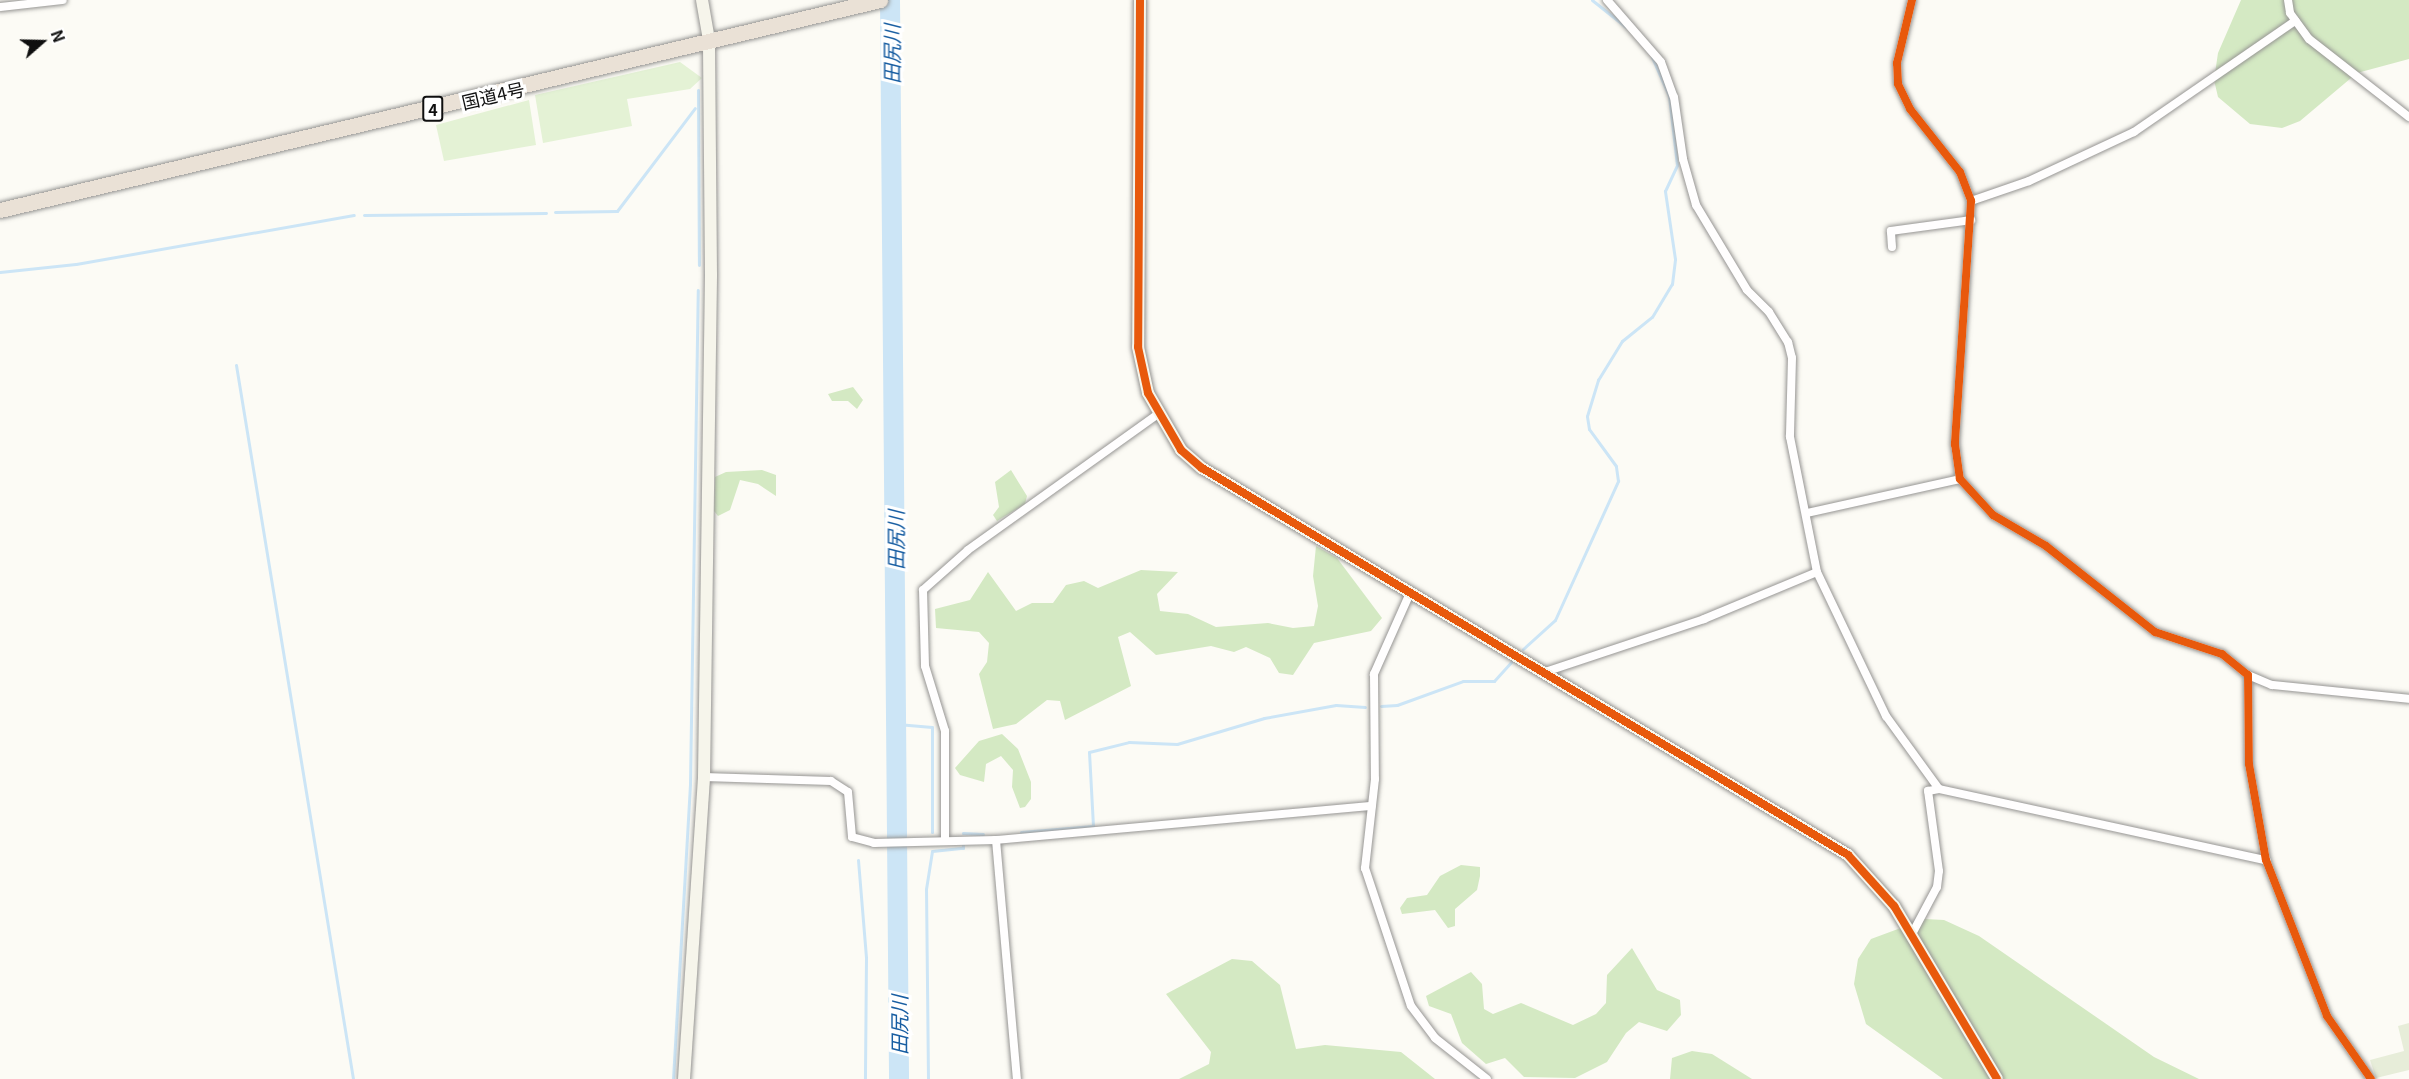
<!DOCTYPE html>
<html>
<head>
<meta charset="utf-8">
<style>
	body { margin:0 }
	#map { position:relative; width:2409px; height:1079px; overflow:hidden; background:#fcfbf5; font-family:Georgia,"Noto Sans JP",serif }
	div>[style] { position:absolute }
	.green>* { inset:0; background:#e4f2d5 }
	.forest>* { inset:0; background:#d4e9c3 }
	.cemetery>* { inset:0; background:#e7edd9 }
	.stream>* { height:3px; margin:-1.5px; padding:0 1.5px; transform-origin:1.5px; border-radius:1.5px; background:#cce5f6 }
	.river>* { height:20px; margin:-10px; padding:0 10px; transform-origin:10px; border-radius:10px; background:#cce5f6 }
	.roads { filter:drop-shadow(0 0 2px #969593) drop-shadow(0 0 2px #969593) }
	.street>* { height:8px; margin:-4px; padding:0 4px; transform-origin:4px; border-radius:4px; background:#fffefe }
	.secondary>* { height:12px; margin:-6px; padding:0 6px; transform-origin:6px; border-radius:6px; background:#f6f5eb }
	.highway>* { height:15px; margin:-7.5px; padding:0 7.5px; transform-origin:7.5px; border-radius:7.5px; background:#eae1d6 }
	.cycleway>* { height:8px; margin:-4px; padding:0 4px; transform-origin:4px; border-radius:4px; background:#e8590c }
	span { translate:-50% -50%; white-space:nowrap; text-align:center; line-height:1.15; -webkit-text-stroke:6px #fff; paint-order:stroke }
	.shield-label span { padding:2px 4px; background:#fff; border:2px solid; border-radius:4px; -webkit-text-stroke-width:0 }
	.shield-label { font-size:16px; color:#0f0f0f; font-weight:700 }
	.street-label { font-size:18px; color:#0f0f0f }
	.water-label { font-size:20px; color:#185ea2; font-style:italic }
	.north { position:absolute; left:12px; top:12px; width:60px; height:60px; -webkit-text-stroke:4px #fff; paint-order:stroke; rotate:70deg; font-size:16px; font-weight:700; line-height:24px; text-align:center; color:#0f0f0f }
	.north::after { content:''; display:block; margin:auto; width:21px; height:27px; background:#0f0f0f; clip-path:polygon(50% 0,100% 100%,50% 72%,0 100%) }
</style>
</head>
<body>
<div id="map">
	<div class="green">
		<i style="clip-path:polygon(680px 62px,702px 78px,690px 89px,627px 99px,632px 126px,543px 143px,535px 95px)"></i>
		<i style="clip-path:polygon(529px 100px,536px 145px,444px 161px,436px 125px)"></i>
	</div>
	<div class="forest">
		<i style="clip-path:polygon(2241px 0,2409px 0,2409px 59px,2357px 73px,2300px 121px,2282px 128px,2250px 124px,2218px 97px,2214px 80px,2218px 53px)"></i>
		<i style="clip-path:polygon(853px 387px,863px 400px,857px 409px,848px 401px,832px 401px,828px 394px)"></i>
		<i style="clip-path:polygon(762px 470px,776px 475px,776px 496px,758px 484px,740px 480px,730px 510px,718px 516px,714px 511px,715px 477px,726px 472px)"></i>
		<i style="clip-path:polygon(1011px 470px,1027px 496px,1025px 504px,997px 521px,993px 515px,999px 507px,995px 482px)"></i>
		<i style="clip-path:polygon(1316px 546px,1337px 558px,1382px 618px,1371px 631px,1314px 643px,1293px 675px,1279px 673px,1270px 658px,1246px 647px,1234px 652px,1211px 646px,1156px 655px,1130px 632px,1118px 637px,1131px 686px,1065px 720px,1060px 701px,1047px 700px,1016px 724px,993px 729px,979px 674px,987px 662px,989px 643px,979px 632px,936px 628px,935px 609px,970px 600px,988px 572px,1016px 611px,1032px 603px,1053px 603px,1066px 585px,1084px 581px,1098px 588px,1141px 570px,1178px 572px,1157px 594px,1160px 611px,1188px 614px,1216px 627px,1268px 623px,1293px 628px,1314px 626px,1318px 606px,1313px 576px)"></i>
		<i style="clip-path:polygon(1002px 734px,1018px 749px,1031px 782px,1031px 799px,1025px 807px,1020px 808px,1012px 787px,1013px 770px,1001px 756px,986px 764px,984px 782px,960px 775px,955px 768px,979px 741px)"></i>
		<i style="clip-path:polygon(1461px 865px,1480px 867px,1480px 876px,1477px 890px,1455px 909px,1455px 926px,1448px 928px,1435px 910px,1402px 914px,1400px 908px,1407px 898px,1427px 895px,1440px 876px)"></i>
		<i style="clip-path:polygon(1925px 919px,1944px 920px,1979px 936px,2154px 1057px,2199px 1079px,1943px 1079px,1866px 1024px,1854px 984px,1858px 959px,1871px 939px)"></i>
		<i style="clip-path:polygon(1632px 948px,1657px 990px,1680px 1000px,1681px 1015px,1667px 1031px,1639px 1022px,1626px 1033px,1607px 1062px,1575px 1078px,1524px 1077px,1505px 1058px,1486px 1064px,1462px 1043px,1451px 1014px,1429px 1006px,1426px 996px,1471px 972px,1482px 984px,1484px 1009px,1493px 1014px,1521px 1003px,1573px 1025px,1596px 1014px,1606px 1003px,1607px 975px)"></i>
		<i style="clip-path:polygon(1232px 959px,1252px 961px,1280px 985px,1296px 1049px,1325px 1045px,1401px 1052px,1435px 1079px,1179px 1079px,1209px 1064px,1211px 1052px,1166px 994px)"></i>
		<i style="clip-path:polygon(1692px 1051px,1712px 1054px,1752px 1079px,1670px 1079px,1672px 1058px)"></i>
	</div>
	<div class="cemetery">
		<i style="clip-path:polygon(2409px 1023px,2409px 1070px,2376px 1078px,2370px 1060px,2404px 1051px,2398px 1026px)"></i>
	</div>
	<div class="stream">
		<i style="left:1592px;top:0;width:43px;rotate:38.5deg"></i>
		<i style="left:698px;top:90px;width:175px;rotate:89.7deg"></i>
		<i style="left:555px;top:212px;width:62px;rotate:-0.9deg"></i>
		<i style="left:617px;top:211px;width:129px;rotate:-52.9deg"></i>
		<i style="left:364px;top:215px;width:182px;rotate:-0.6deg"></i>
		<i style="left:0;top:272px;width:76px;rotate:-6deg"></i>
		<i style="left:76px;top:264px;width:282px;rotate:-10deg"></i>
		<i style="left:236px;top:365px;width:724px;rotate:80.69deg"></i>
		<i style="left:1523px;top:649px;width:43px;rotate:-42.2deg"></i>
		<i style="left:1555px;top:620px;width:153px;rotate:-65.6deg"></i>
		<i style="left:1618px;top:481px;width:15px;rotate:-98deg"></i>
		<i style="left:1616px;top:466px;width:46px;rotate:-126.1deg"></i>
		<i style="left:1589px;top:429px;width:13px;rotate:-99deg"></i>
		<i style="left:1587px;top:416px;width:38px;rotate:-73deg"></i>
		<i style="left:1598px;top:380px;width:46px;rotate:-58.4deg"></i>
		<i style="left:1622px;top:341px;width:38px;rotate:-39deg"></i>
		<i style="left:1652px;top:317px;width:39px;rotate:-59deg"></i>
		<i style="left:1672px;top:284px;width:25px;rotate:-83deg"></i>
		<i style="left:1675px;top:259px;width:69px;rotate:-98.4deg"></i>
		<i style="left:1665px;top:191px;width:29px;rotate:-65deg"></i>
		<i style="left:1677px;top:165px;width:69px;rotate:-96.6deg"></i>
		<i style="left:1669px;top:96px;width:43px;rotate:-113.6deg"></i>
		<i style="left:1381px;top:706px;width:16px;rotate:-4deg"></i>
		<i style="left:1397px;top:705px;width:70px;rotate:-20deg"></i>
		<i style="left:1463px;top:681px;width:31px"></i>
		<i style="left:1494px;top:681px;width:27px;rotate:-48deg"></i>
		<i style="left:897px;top:724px;width:35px;rotate:5deg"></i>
		<i style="left:932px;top:727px;width:105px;rotate:90deg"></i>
		<i style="left:1021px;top:832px;width:72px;rotate:-4.8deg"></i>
		<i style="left:1093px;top:826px;width:74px;rotate:-93.1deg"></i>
		<i style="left:1089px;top:752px;width:41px;rotate:-14deg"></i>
		<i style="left:1129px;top:742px;width:48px;rotate:2.4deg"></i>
		<i style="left:1177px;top:744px;width:91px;rotate:-16.6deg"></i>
		<i style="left:1264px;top:718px;width:73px;rotate:-10.2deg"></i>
		<i style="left:1336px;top:705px;width:29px;rotate:4deg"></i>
		<i style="left:963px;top:833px;width:20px;rotate:3deg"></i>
		<i style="left:858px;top:860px;width:98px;rotate:85.3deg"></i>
		<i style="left:866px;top:958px;width:121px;rotate:90.5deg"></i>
		<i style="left:673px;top:1079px;width:295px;rotate:-86.7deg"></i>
		<i style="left:690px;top:784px;width:494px;rotate:-89.1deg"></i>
		<i style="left:928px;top:1079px;width:190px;rotate:-90.6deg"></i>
		<i style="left:926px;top:889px;width:38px;rotate:-81deg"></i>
		<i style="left:932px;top:851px;width:31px;rotate:-6deg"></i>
		<i style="left:963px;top:848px;width:3px;rotate:-90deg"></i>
	</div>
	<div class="river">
		<i style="left:890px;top:0;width:1079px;rotate:89.52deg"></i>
	</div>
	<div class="roads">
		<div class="street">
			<i style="left:1607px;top:0;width:82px;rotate:48.9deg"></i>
			<i style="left:1661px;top:62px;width:37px;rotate:70deg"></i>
			<i style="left:1674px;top:97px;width:63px;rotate:81.7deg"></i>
			<i style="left:1683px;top:159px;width:48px;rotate:74.2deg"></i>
			<i style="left:1696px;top:205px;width:99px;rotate:59deg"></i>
			<i style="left:1747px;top:290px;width:31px;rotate:45deg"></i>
			<i style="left:1769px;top:312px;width:36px;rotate:58deg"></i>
			<i style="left:1788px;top:342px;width:16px;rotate:76deg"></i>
			<i style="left:1792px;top:358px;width:79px;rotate:91.5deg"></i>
			<i style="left:1790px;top:437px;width:138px;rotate:78.7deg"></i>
			<i style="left:1817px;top:572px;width:160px;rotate:64.4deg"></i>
			<i style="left:1886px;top:716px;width:90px;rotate:54deg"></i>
			<i style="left:1912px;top:0;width:65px;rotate:103.4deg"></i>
			<i style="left:1897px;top:63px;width:21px;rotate:87deg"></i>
			<i style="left:1898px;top:84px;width:28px;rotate:64deg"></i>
			<i style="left:1910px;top:109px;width:80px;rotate:51.6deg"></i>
			<i style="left:1960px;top:172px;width:31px;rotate:69deg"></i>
			<i style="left:1971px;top:201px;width:244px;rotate:93.8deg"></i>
			<i style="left:1955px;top:444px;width:35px;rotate:82deg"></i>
			<i style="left:1960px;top:479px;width:49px;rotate:47.5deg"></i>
			<i style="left:1993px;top:515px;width:61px;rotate:30.3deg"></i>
			<i style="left:2046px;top:546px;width:139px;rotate:38.3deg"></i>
			<i style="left:2155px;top:632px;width:71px;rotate:18.2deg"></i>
			<i style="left:2222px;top:654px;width:33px;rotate:39deg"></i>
			<i style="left:2248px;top:675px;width:89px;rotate:89.4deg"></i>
			<i style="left:2249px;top:764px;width:97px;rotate:80deg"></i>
			<i style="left:2266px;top:860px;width:168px;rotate:68.6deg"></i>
			<i style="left:2327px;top:1016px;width:77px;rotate:55.1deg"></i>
			<i style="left:2288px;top:0;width:13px;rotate:81deg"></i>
			<i style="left:2290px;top:13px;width:32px;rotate:54deg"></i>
			<i style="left:2309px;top:39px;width:127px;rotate:38deg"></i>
			<i style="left:0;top:7px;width:63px;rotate:-6.3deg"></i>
			<i style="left:1971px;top:201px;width:61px;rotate:-19deg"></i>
			<i style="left:2029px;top:181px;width:116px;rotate:-25deg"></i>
			<i style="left:2134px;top:132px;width:196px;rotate:-34.6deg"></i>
			<i style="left:1892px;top:247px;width:16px;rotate:-94deg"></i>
			<i style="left:1891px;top:231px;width:81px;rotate:-7.8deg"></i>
			<i style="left:1807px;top:513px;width:157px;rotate:-12.5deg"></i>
			<i style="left:1410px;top:593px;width:89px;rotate:114deg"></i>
			<i style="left:1374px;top:674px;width:105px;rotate:89.5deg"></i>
			<i style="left:1375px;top:779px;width:90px;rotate:96.4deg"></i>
			<i style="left:1365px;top:868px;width:145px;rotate:71.6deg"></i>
			<i style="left:1411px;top:1006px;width:40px;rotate:53deg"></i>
			<i style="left:1435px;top:1038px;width:66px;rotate:38.3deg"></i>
			<i style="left:1545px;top:672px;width:168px;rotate:-18.4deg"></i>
			<i style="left:1704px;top:619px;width:122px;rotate:-22.6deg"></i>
			<i style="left:2248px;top:675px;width:26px;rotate:23deg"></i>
			<i style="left:2272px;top:685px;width:138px;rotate:5.8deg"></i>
			<i style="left:704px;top:777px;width:127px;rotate:1.8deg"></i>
			<i style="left:831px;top:781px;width:20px;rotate:33deg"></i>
			<i style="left:848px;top:792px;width:45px;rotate:84.9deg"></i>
			<i style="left:852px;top:837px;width:23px;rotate:15deg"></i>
			<i style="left:874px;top:843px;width:122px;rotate:-1.4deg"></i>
			<i style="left:996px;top:840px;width:377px;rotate:-5.2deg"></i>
			<i style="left:945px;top:840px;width:109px;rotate:-90deg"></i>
			<i style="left:945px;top:731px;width:68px;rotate:-107.1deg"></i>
			<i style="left:925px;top:666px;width:76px;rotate:-91.5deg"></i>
			<i style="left:923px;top:590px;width:60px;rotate:-41.6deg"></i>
			<i style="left:968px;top:550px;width:234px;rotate:-35.6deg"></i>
			<i style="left:996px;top:840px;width:240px;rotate:85deg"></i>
			<i style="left:1912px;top:934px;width:53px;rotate:-62deg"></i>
			<i style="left:1937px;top:887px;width:16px;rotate:-83deg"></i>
			<i style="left:1939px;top:871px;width:81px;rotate:-97.8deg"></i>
			<i style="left:1928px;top:791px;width:11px;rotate:-10deg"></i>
			<i style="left:1939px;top:789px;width:335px;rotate:12.3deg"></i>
		</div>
		<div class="secondary">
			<i style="left:1140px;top:0;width:347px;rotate:90.3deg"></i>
			<i style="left:1138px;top:347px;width:47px;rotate:77.7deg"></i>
			<i style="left:1148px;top:393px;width:66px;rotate:59.9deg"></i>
			<i style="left:1181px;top:450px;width:28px;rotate:41deg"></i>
			<i style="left:1202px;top:468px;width:753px;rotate:30.92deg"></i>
			<i style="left:1848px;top:855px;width:69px;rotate:48deg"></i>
			<i style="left:1894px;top:906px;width:201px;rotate:59.2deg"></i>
			<i style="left:684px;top:1079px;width:303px;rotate:-86.2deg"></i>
			<i style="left:704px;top:777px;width:502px;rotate:-89.2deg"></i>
			<i style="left:711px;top:275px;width:235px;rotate:-90.5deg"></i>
			<i style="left:709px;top:40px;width:41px;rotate:-99.9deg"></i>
		</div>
		<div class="highway">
			<i style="left:0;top:210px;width:905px;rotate:-13.42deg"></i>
		</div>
	</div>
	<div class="cycleway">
		<i style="left:1140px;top:0;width:347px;rotate:90.3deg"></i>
		<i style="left:1138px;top:347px;width:47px;rotate:77.7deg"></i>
		<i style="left:1148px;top:393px;width:66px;rotate:59.9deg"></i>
		<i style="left:1181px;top:450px;width:28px;rotate:41deg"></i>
		<i style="left:1202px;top:468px;width:753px;rotate:30.92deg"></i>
		<i style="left:1848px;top:855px;width:69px;rotate:48deg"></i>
		<i style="left:1894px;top:906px;width:201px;rotate:59.2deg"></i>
		<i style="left:1912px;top:0;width:65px;rotate:103.4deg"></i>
		<i style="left:1897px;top:63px;width:21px;rotate:87deg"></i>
		<i style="left:1898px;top:84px;width:28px;rotate:64deg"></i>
		<i style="left:1910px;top:109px;width:80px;rotate:51.6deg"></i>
		<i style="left:1960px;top:172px;width:31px;rotate:69deg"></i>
		<i style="left:1971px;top:201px;width:244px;rotate:93.8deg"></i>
		<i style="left:1955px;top:444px;width:35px;rotate:82deg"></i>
		<i style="left:1960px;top:479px;width:49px;rotate:47.5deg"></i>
		<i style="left:1993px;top:515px;width:61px;rotate:30.3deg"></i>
		<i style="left:2046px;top:546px;width:139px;rotate:38.3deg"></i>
		<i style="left:2155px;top:632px;width:71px;rotate:18.2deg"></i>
		<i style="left:2222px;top:654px;width:33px;rotate:39deg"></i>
		<i style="left:2248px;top:675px;width:89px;rotate:89.4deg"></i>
		<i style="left:2249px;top:764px;width:97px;rotate:80deg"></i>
		<i style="left:2266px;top:860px;width:168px;rotate:68.6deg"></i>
		<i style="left:2327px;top:1016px;width:77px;rotate:55.1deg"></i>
	</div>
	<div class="shield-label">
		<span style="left:433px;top:109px">4</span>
	</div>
	<div class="street-label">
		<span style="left:493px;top:95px;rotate:-13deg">国道4号</span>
	</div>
	<div class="water-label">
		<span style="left:891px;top:54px;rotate:-90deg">田尻川</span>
		<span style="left:895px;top:540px;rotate:-90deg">田尻川</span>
		<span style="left:898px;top:1025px;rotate:-90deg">田尻川</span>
	</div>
	<div class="north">N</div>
</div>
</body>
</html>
